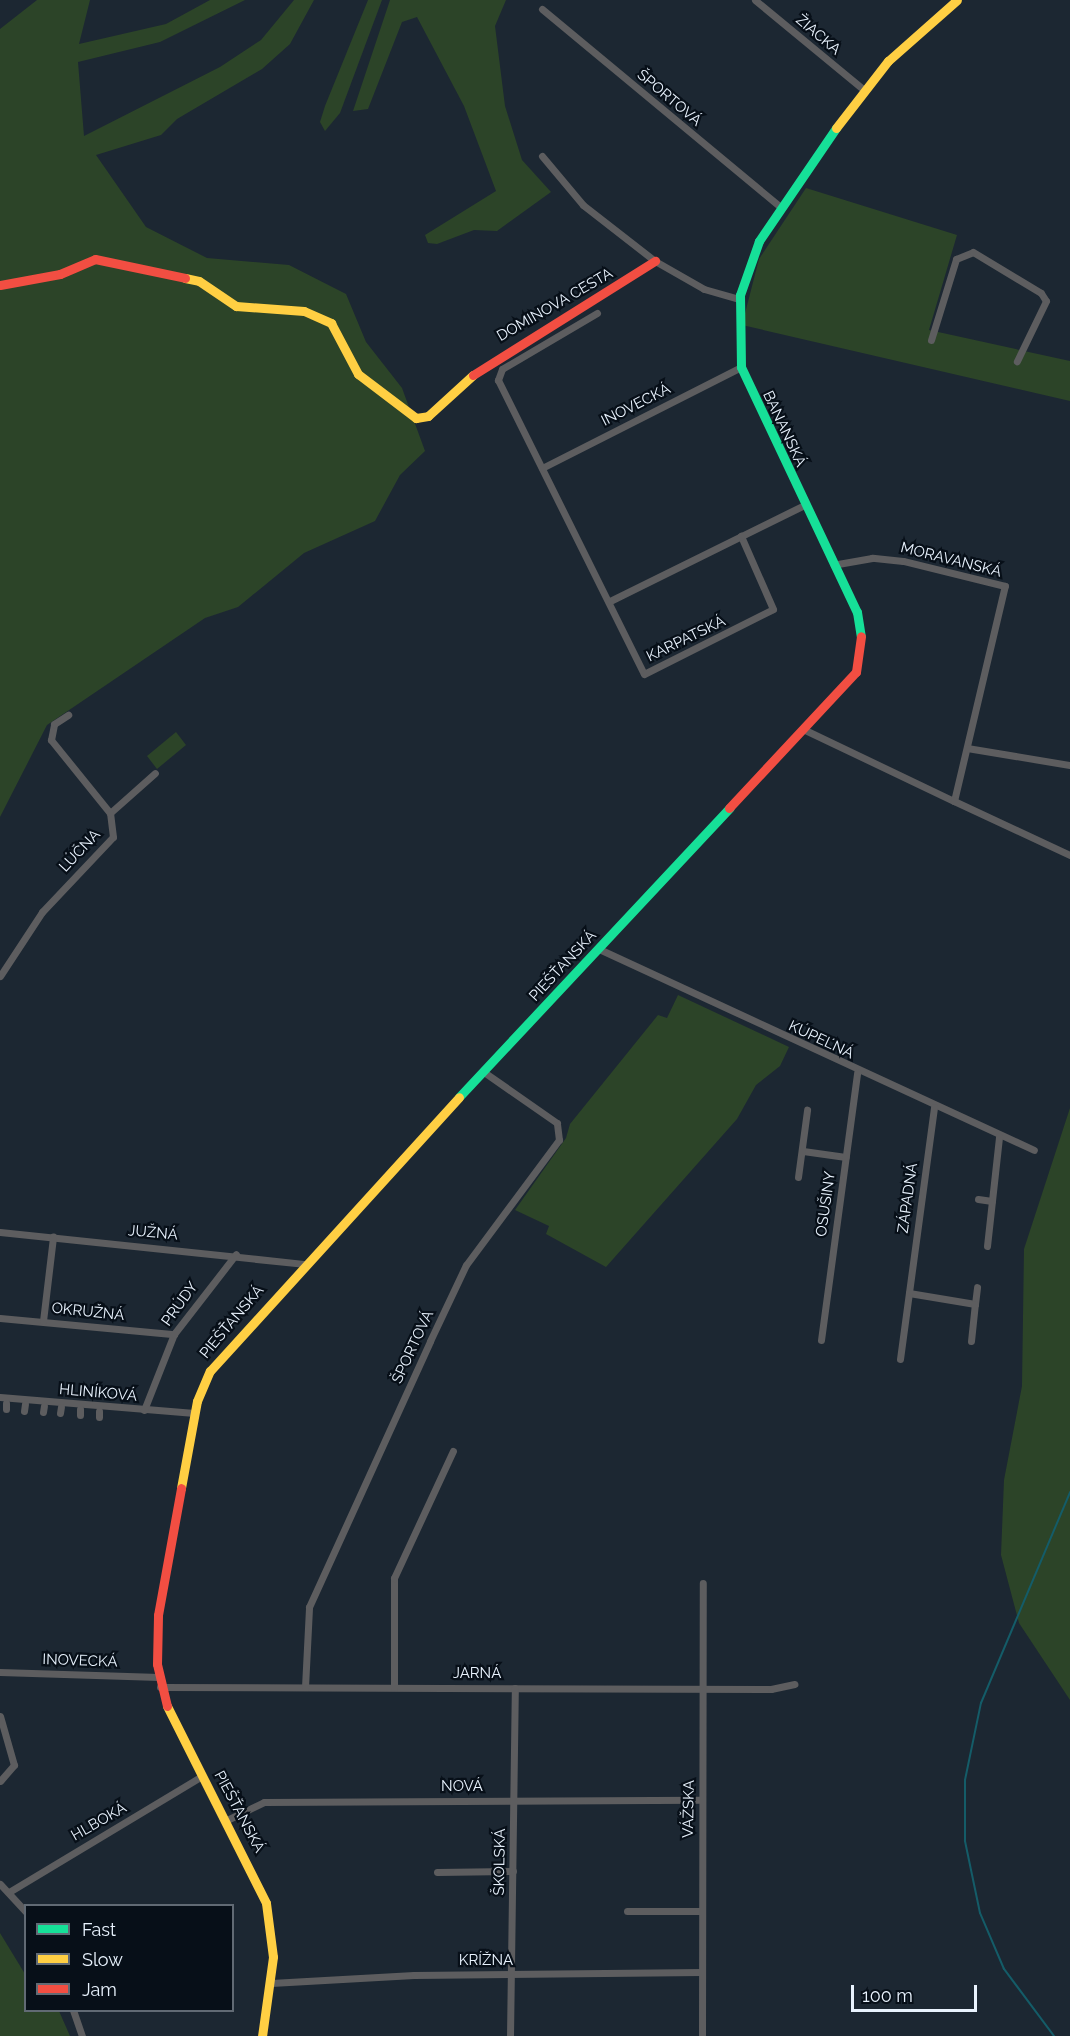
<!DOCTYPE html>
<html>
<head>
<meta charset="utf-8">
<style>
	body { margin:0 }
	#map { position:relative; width:1070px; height:2036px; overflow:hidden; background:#1c2732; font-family:Raleway,sans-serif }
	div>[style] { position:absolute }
	.green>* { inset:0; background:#2c4428 }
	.stream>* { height:2px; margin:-1px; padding:0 1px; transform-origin:1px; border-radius:1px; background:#145c68 }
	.street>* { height:7px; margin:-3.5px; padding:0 3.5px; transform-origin:3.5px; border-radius:3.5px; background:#5d5d5f }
	.fast>* { height:9px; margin:-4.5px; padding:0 4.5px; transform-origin:4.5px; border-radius:4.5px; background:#16e098 }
	.slow>* { height:9px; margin:-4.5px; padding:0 4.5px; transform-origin:4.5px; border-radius:4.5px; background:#ffcf43 }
	.jam>* { height:9px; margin:-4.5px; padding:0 4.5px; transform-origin:4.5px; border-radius:4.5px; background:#f24e42 }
	span { translate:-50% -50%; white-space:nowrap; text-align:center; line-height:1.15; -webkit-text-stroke:4.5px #070f18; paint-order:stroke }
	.street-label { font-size:15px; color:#e9f3fe }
	.legend { position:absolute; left:24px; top:1904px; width:210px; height:108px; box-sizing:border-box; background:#070f18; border:2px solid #616a74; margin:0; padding:8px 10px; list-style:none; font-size:18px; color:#e9f3fe }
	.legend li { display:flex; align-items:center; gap:12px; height:30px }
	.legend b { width:30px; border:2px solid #616a74 }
	.scale { position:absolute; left:851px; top:1985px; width:126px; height:27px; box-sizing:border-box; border:3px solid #e9f3fe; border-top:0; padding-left:8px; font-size:18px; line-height:21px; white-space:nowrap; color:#e9f3fe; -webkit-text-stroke:4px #070f18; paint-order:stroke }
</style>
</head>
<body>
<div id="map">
	<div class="green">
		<i style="clip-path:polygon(37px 0,90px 0,79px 44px,166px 24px,210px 0,245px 0,160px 42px,78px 62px,84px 136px,220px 67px,261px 40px,294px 0,314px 0,290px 44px,262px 69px,177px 119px,161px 135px,96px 155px,146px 227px,207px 258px,289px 265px,346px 294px,366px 342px,402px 388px,425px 451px,400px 475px,375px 521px,304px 553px,238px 607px,205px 618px,47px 725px,0 817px,0 29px)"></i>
		<i style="clip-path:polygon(368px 0,382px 0,340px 113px,325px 131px,320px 122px,325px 106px)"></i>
		<i style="clip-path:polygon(390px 0,506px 0,495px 26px,505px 106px,522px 160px,551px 192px,497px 231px,474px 230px,437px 244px,428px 243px,425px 235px,496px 191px,464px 106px,417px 17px,402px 22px,368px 109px,353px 111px)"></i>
		<i style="clip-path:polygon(806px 188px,957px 235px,929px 330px,1070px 361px,1070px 401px,742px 325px,759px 259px)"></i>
		<i style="clip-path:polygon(176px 732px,186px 745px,157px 769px,147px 756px)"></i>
		<i style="clip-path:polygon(678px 995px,789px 1047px,780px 1066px,756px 1085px,737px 1119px,606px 1267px,546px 1234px,549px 1226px,515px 1210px,566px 1138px,570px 1124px,658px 1015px,667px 1018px)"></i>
		<i style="clip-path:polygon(1070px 1108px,1070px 1700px,1019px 1623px,1001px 1555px,1004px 1480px,1022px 1386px,1024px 1249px)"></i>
		<i style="clip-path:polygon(0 1933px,25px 1974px,26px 2010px,59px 2011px,70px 2036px,0 2036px)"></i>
	</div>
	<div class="stream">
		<i style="left:1054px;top:2036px;width:84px;rotate:-126.7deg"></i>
		<i style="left:1004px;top:1969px;width:61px;rotate:-113.2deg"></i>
		<i style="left:980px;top:1913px;width:74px;rotate:-101.8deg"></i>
		<i style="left:965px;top:1841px;width:61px;rotate:-90deg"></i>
		<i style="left:965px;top:1780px;width:79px;rotate:-78.3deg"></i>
		<i style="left:981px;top:1703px;width:229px;rotate:-67.1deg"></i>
	</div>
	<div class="street">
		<i style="left:755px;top:0;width:141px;rotate:39.5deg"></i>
		<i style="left:542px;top:9px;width:308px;rotate:39.7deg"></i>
		<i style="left:542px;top:156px;width:64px;rotate:50.1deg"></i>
		<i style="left:583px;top:205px;width:91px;rotate:37.9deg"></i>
		<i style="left:655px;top:261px;width:56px;rotate:29.7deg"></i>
		<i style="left:704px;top:289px;width:36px;rotate:16deg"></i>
		<i style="left:597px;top:313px;width:110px;rotate:149.5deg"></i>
		<i style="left:502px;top:369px;width:12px;rotate:110deg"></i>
		<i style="left:498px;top:380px;width:328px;rotate:63.6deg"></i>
		<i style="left:644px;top:674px;width:144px;rotate:-26.7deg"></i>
		<i style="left:773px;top:609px;width:80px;rotate:-113.7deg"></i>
		<i style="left:931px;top:340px;width:85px;rotate:-72.8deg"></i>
		<i style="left:956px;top:259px;width:18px;rotate:-22deg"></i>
		<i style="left:973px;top:252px;width:79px;rotate:31.1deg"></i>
		<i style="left:1041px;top:293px;width:9px;rotate:58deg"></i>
		<i style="left:1046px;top:301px;width:67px;rotate:115.8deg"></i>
		<i style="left:542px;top:468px;width:223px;rotate:-26.9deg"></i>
		<i style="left:610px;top:601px;width:216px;rotate:-26.3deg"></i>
		<i style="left:805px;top:730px;width:165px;rotate:25.5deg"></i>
		<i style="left:954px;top:801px;width:221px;rotate:-76.7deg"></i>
		<i style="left:1005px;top:586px;width:105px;rotate:-166.2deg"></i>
		<i style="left:903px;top:561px;width:31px;rotate:-174deg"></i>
		<i style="left:872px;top:558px;width:39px;rotate:170deg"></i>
		<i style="left:967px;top:748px;width:104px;rotate:9.4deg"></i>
		<i style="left:954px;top:801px;width:128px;rotate:25deg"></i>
		<i style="left:110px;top:813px;width:60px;rotate:-41.6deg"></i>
		<i style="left:599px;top:949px;width:479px;rotate:24.8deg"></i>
		<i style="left:0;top:976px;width:77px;rotate:-56.7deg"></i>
		<i style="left:42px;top:912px;width:103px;rotate:-46.6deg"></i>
		<i style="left:113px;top:837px;width:24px;rotate:-97deg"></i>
		<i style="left:110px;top:813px;width:94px;rotate:-128.9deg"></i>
		<i style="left:51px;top:740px;width:16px;rotate:-79deg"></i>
		<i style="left:54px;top:724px;width:17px;rotate:-33deg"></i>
		<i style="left:803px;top:1151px;width:43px;rotate:7.9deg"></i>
		<i style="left:798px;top:1177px;width:68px;rotate:-82.3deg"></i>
		<i style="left:978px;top:1199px;width:14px;rotate:8deg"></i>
		<i style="left:0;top:1232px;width:305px;rotate:6deg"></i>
		<i style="left:987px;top:1246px;width:110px;rotate:-83.7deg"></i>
		<i style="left:909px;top:1293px;width:67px;rotate:9.5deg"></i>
		<i style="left:975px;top:1304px;width:17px;rotate:-83deg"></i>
		<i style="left:0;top:1318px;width:175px;rotate:5.3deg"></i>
		<i style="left:43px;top:1321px;width:85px;rotate:-83.2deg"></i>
		<i style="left:821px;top:1340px;width:270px;rotate:-82.3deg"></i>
		<i style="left:971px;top:1341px;width:37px;rotate:-84deg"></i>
		<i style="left:900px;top:1359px;width:254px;rotate:-82.3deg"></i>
		<i style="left:0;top:1397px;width:195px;rotate:4.7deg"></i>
		<i style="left:6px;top:1409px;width:6px;rotate:-90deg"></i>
		<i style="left:144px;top:1410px;width:82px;rotate:-68.5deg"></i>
		<i style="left:174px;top:1334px;width:101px;rotate:-52.2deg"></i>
		<i style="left:24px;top:1411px;width:7px;rotate:-82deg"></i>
		<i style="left:43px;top:1412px;width:6px;rotate:-81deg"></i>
		<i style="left:60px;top:1413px;width:6px;rotate:-81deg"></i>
		<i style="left:80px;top:1415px;width:6px;rotate:-90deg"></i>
		<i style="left:99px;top:1417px;width:6px;rotate:-90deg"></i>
		<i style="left:0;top:1672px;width:159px;rotate:1.8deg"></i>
		<i style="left:160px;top:1687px;width:611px;rotate:0.19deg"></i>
		<i style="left:771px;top:1689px;width:24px;rotate:-12deg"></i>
		<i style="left:305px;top:1687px;width:80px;rotate:-87.1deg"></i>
		<i style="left:309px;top:1607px;width:292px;rotate:-65.5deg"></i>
		<i style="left:430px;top:1341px;width:84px;rotate:-64.7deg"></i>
		<i style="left:466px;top:1265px;width:156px;rotate:-53.4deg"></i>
		<i style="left:559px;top:1140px;width:17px;rotate:-97deg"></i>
		<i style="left:557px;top:1123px;width:89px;rotate:-145.1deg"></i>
		<i style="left:394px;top:1687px;width:109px;rotate:-90deg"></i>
		<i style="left:394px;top:1578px;width:140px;rotate:-65.1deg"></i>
		<i style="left:0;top:1716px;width:51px;rotate:74.1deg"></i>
		<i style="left:14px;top:1765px;width:21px;rotate:131deg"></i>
		<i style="left:227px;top:1820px;width:41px;rotate:-25.9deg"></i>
		<i style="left:264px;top:1802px;width:438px;rotate:-0.3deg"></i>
		<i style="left:437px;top:1872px;width:76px;rotate:-0.8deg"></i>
		<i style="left:0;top:1884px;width:38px;rotate:47deg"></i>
		<i style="left:9px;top:1892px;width:225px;rotate:-31deg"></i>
		<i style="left:627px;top:1911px;width:74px"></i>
		<i style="left:271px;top:1983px;width:143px;rotate:-3.2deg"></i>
		<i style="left:414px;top:1975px;width:288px;rotate:-0.6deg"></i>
		<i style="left:73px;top:2010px;width:28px;rotate:71deg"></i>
		<i style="left:510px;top:2036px;width:348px;rotate:-89.2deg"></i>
		<i style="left:702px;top:2036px;width:453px;rotate:-89.9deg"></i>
	</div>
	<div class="fast">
		<i style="left:836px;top:128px;width:137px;rotate:124.3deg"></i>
		<i style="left:759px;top:241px;width:57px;rotate:109.4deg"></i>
		<i style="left:740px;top:295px;width:72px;rotate:89.2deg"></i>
		<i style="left:741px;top:367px;width:271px;rotate:64.7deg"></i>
		<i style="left:857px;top:612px;width:24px;rotate:81deg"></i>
		<i style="left:459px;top:1097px;width:396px;rotate:-46.9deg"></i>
	</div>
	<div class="slow">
		<i style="left:836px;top:128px;width:85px;rotate:-52.2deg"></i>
		<i style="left:888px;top:61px;width:92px;rotate:-41.5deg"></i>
		<i style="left:185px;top:278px;width:14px;rotate:12deg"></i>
		<i style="left:199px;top:281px;width:45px;rotate:34deg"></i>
		<i style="left:236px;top:306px;width:68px;rotate:4.2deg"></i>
		<i style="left:304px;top:311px;width:30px;rotate:24deg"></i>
		<i style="left:331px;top:323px;width:58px;rotate:62.1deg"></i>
		<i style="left:358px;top:374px;width:73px;rotate:37.2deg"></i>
		<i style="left:416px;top:418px;width:12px;rotate:-9deg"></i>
		<i style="left:428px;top:416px;width:61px;rotate:-42.3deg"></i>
		<i style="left:181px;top:1488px;width:88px;rotate:-79.6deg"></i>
		<i style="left:197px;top:1401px;width:33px;rotate:-67deg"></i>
		<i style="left:210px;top:1371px;width:370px;rotate:-47.7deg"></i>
		<i style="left:167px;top:1706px;width:220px;rotate:63.3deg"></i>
		<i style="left:266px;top:1903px;width:54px;rotate:82.6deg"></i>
		<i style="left:273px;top:1957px;width:80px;rotate:97.9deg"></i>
	</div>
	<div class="jam">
		<i style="left:0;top:285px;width:61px;rotate:-10.4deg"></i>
		<i style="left:60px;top:274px;width:38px;rotate:-23deg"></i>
		<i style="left:95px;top:259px;width:92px;rotate:11.9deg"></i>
		<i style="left:473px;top:375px;width:215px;rotate:-32.1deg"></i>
		<i style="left:729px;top:808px;width:186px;rotate:-47deg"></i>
		<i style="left:856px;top:672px;width:36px;rotate:-82deg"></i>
		<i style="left:167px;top:1706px;width:43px;rotate:-103.4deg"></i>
		<i style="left:157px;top:1664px;width:49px;rotate:-88.8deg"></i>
		<i style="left:158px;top:1615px;width:129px;rotate:-79.7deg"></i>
	</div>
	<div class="street-label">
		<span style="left:818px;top:35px;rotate:40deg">ŽIACKA</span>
		<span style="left:669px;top:98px;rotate:40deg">ŠPORTOVÁ</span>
		<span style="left:555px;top:305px;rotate:-30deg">DOMINOVA CESTA</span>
		<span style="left:636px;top:405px;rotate:-27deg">INOVECKÁ</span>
		<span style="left:784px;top:429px;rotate:65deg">BANANSKÁ</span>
		<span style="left:951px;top:560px;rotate:14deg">MORAVANSKÁ</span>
		<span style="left:686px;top:639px;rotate:-26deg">KARPATSKÁ</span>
		<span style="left:80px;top:851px;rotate:-47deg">LÚČNA</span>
		<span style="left:563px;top:966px;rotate:-47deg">PIEŠŤANSKÁ</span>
		<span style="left:821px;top:1040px;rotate:25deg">KÚPEĽNÁ</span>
		<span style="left:908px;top:1198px;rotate:-82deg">ZÁPADNÁ</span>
		<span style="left:826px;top:1204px;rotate:-82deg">OSUŠINY</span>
		<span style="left:153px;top:1233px;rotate:5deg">JUŽNÁ</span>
		<span style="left:180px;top:1304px;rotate:-54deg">PRÚDY</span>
		<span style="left:88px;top:1312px;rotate:6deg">OKRUŽNÁ</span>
		<span style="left:232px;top:1322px;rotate:-50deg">PIEŠŤANSKÁ</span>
		<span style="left:413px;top:1347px;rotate:-65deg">ŠPORTOVÁ</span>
		<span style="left:98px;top:1393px;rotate:5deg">HLINÍKOVÁ</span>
		<span style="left:80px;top:1661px;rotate:2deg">INOVECKÁ</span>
		<span style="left:477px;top:1674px">JARNÁ</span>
		<span style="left:462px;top:1787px">NOVÁ</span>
		<span style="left:689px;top:1809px;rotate:-89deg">VÁŽSKA</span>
		<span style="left:239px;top:1812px;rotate:62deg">PIEŠŤANSKÁ</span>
		<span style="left:99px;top:1822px;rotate:-30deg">HLBOKÁ</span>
		<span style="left:500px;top:1862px;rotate:-89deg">ŠKOLSKÁ</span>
		<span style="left:486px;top:1961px">KRÍŽNA</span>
	</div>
	<ul class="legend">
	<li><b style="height:8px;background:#16e098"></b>Fast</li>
	<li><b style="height:8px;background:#ffcf43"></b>Slow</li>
	<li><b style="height:8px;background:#f24e42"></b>Jam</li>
	</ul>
	<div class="scale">100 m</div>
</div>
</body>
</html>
